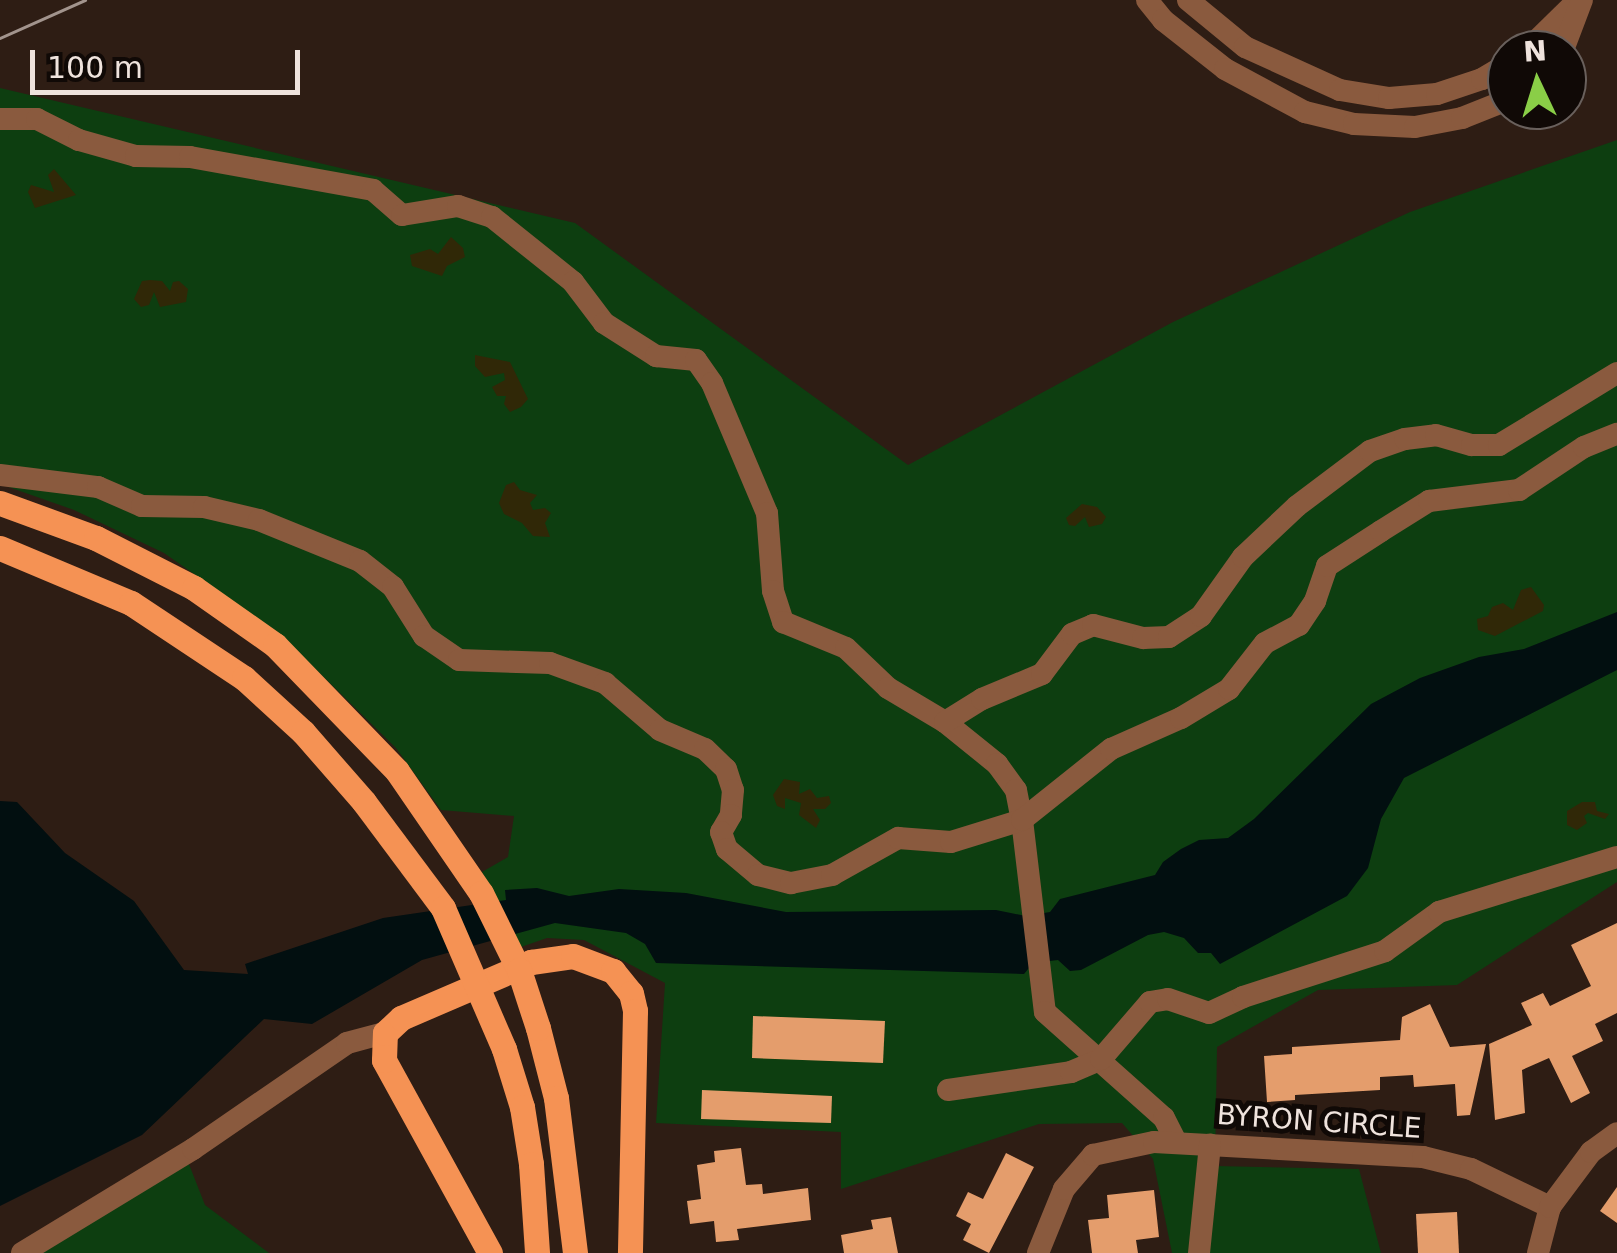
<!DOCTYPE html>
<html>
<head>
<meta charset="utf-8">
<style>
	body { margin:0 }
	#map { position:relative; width:1617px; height:1253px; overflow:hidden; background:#2e1d14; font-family:"DejaVu Sans",sans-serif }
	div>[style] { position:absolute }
	.green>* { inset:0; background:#0d3e10 }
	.sand>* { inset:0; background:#302807 }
	.water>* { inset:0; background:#020f10 }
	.building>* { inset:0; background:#e49d6c }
	.minor>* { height:22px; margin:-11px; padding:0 11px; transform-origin:11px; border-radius:11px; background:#8a5a3e }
	.major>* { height:25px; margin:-12.5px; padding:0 12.5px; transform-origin:12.5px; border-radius:12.5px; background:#f59254 }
	.tram>* { height:2.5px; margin:-1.25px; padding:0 1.25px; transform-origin:1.25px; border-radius:1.25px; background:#a2948d }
	.major-bridge>* { height:25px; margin:-12.5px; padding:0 12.5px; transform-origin:12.5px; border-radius:12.5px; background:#f59254 }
	span { translate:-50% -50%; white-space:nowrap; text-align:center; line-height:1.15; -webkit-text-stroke:10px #100906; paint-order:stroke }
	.street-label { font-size:28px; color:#efe3dd }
	.north { position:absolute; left:1487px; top:30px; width:100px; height:100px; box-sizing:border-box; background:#100906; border:2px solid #69605c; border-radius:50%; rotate:356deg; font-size:28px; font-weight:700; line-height:40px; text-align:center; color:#efe3dd }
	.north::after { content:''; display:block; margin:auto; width:35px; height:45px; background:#8ace47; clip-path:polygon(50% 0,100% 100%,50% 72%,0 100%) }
	.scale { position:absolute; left:30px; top:50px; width:270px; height:45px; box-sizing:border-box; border:5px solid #efe3dd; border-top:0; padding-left:12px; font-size:30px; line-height:35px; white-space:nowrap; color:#efe3dd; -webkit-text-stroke:8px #100906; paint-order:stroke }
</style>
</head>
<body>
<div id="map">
	<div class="green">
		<i style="clip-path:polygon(0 88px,575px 223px,908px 465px,1173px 322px,1410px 212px,1617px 140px,1617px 882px,1457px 985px,1318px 990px,1217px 1047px,1215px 1166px,1359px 1169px,1381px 1253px,1172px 1253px,1153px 1159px,1122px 1123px,1039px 1124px,841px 1189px,841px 1132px,656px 1123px,665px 983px,584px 940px,547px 938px,521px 947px,482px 872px,508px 857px,514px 816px,441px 810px,396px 748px,280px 634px,164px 553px,74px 510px,0 484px)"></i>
		<i style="clip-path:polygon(185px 1154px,205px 1205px,269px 1253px,22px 1253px)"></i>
	</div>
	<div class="sand">
		<i style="clip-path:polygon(54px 169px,76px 195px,35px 208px,28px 192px,31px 185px,54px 192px,48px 175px)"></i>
		<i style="clip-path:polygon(451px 237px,463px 248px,465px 257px,447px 266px,442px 276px,412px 266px,410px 255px,430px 249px,438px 254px)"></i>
		<i style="clip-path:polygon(150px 280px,162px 281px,170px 291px,173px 282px,179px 281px,188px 289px,186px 302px,160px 307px,154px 292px,149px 305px,141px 307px,134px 299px,142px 281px)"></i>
		<i style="clip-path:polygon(475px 355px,510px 362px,528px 399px,521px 407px,510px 412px,504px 404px,506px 396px,497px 396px,492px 387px,505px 380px,504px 373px,485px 377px,475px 366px)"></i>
		<i style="clip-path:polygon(514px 482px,520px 490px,537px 495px,530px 503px,533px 510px,545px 508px,551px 513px,545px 523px,550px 537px,533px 536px,522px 523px,504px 514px,499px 503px,506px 485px)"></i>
		<i style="clip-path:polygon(1082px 504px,1097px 507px,1106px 517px,1102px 524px,1089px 527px,1085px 517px,1075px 526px,1069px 525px,1066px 518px)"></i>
		<i style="clip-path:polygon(1531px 587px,1544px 605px,1543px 611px,1495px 636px,1478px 630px,1477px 619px,1488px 616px,1492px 607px,1503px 603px,1513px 610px,1521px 590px)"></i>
		<i style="clip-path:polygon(784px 779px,800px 782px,799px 794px,810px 789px,817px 798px,829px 796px,831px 803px,825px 809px,813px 809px,820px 820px,816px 828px,799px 815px,801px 803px,785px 798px,785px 809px,777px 806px,773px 795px)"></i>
		<i style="clip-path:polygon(1582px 802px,1595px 802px,1597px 811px,1609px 814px,1605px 819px,1588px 813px,1584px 816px,1587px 823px,1577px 830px,1567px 825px,1567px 811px)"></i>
	</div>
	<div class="water">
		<i style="clip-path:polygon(1617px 612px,1617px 670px,1404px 778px,1381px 819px,1368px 868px,1347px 896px,1220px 964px,1211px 953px,1198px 953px,1184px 938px,1164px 932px,1148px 935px,1081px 970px,1070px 971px,1058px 960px,1033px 963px,1024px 974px,656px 963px,645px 944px,626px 933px,555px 923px,422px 960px,312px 1024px,264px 1019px,142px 1135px,0 1206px,0 801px,17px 802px,65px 853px,134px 901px,184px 970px,248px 974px,245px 964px,383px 918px,506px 900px,505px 890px,537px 888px,569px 896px,619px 889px,686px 893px,786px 912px,996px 910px,1026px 916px,1050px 912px,1060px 899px,1155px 875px,1163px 862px,1181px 849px,1199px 840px,1228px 838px,1254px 819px,1371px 704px,1420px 678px,1479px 657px,1524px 649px)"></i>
	</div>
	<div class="building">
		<i style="clip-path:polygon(1617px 923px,1617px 1013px,1595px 1024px,1603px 1041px,1572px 1056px,1590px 1093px,1571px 1103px,1549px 1058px,1522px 1070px,1525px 1113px,1495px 1120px,1489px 1044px,1532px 1025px,1521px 1003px,1543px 993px,1550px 1006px,1591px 986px,1571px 945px)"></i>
		<i style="clip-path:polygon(1430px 1004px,1450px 1047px,1486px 1044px,1470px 1115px,1457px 1116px,1455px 1084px,1414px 1087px,1413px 1075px,1380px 1077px,1380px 1090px,1295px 1095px,1295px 1100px,1267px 1102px,1264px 1056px,1292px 1054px,1292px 1047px,1400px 1040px,1402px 1017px)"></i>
		<i style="clip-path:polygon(753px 1016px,885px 1021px,883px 1063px,752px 1058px)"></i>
		<i style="clip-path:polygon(702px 1090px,832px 1096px,831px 1123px,701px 1119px)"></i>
		<i style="clip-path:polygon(741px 1148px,746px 1185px,762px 1184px,763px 1194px,808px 1188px,811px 1220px,737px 1229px,739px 1240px,716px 1242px,714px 1221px,690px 1224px,687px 1201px,701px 1199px,697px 1165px,715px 1162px,714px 1151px)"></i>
		<i style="clip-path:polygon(1006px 1153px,1034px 1167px,989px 1253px,963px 1240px,971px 1224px,956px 1216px,968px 1192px,983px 1199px)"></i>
		<i style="clip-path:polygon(1617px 1187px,1617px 1223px,1600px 1211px)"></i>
		<i style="clip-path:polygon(1154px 1190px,1159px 1237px,1136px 1240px,1138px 1253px,1092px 1253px,1088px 1220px,1109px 1218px,1107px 1195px)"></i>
		<i style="clip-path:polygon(1457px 1212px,1459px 1253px,1418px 1253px,1416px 1214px)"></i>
		<i style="clip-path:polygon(891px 1217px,898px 1253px,844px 1253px,841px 1235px,873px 1229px,871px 1220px)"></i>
	</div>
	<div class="minor">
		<i style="left:1147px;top:0;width:26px;rotate:51deg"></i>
		<i style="left:1163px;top:20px;width:79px;rotate:38.3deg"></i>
		<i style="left:1225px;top:69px;width:91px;rotate:28.3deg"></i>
		<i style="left:1305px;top:112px;width:50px;rotate:13.8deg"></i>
		<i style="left:1354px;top:124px;width:61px;rotate:2.8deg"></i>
		<i style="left:1415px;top:127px;width:48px;rotate:-10.8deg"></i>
		<i style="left:1462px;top:118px;width:48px;rotate:-21.8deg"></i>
		<i style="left:1188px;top:0;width:74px;rotate:39.5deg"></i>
		<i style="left:1245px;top:47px;width:104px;rotate:24.4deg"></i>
		<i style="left:1340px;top:90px;width:50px;rotate:9.3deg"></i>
		<i style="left:1389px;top:98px;width:48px;rotate:-4.8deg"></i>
		<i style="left:1437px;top:94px;width:47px;rotate:-18.4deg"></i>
		<i style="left:1482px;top:79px;width:29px;rotate:-31deg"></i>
		<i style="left:1527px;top:50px;width:71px;rotate:-44.4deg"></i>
		<i style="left:1563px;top:50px;width:53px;rotate:-69.2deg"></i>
		<i style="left:0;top:119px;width:37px"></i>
		<i style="left:37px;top:119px;width:47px;rotate:26.6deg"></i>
		<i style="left:79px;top:140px;width:59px;rotate:15.7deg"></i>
		<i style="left:136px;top:156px;width:54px;rotate:1.1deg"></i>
		<i style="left:190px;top:157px;width:186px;rotate:10.2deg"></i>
		<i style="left:373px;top:190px;width:38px;rotate:41deg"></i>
		<i style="left:402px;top:215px;width:57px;rotate:-9.1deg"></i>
		<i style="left:458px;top:206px;width:36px;rotate:18deg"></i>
		<i style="left:492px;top:217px;width:104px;rotate:38.7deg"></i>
		<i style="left:573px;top:282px;width:51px;rotate:52.9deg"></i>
		<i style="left:604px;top:323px;width:62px;rotate:32.4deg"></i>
		<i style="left:656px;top:356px;width:40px;rotate:5.7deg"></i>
		<i style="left:696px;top:360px;width:28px;rotate:55deg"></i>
		<i style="left:712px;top:383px;width:141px;rotate:67.1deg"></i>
		<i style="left:767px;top:513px;width:78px;rotate:85.6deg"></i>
		<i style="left:773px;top:591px;width:33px;rotate:72deg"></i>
		<i style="left:783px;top:622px;width:68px;rotate:22.4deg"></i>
		<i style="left:846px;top:648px;width:58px;rotate:43.6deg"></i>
		<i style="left:888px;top:688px;width:66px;rotate:30.8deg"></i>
		<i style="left:945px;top:722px;width:67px;rotate:38.9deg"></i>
		<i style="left:997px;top:764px;width:32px;rotate:54deg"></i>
		<i style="left:1016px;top:790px;width:31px;rotate:79deg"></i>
		<i style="left:1022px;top:820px;width:193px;rotate:83.2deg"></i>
		<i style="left:1045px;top:1012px;width:159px;rotate:41.7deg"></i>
		<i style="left:1164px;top:1118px;width:28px;rotate:63deg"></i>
		<i style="left:0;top:475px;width:99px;rotate:7deg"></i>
		<i style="left:98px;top:487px;width:48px;rotate:23.4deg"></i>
		<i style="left:142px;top:506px;width:62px;rotate:0.9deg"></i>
		<i style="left:204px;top:507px;width:57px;rotate:13.3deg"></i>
		<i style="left:259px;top:520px;width:109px;rotate:22.1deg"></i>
		<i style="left:360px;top:561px;width:42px;rotate:38.2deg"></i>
		<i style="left:393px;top:587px;width:58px;rotate:57.7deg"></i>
		<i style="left:424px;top:636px;width:42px;rotate:34.4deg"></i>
		<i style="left:459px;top:660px;width:91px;rotate:1.9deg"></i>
		<i style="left:550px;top:663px;width:59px;rotate:20deg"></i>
		<i style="left:605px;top:683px;width:72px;rotate:40.5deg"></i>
		<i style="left:660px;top:730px;width:49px;rotate:22.9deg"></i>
		<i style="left:705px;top:749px;width:29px;rotate:44deg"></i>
		<i style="left:726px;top:769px;width:22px;rotate:72deg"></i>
		<i style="left:733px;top:790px;width:25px;rotate:95deg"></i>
		<i style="left:731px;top:815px;width:20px;rotate:120deg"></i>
		<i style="left:721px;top:832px;width:18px;rotate:71deg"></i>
		<i style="left:727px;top:849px;width:40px;rotate:40deg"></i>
		<i style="left:758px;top:875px;width:34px;rotate:14deg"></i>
		<i style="left:791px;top:883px;width:42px;rotate:-11deg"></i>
		<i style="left:832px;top:875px;width:76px;rotate:-29.3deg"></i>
		<i style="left:898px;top:838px;width:53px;rotate:4.3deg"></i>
		<i style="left:951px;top:842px;width:74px;rotate:-17.2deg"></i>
		<i style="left:1022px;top:820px;width:114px;rotate:-38.6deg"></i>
		<i style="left:1111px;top:749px;width:77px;rotate:-23.9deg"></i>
		<i style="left:1181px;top:718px;width:56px;rotate:-31.1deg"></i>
		<i style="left:1229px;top:689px;width:58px;rotate:-52deg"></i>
		<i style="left:1265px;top:643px;width:38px;rotate:-28deg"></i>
		<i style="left:1299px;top:625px;width:29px;rotate:-56deg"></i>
		<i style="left:1315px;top:601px;width:37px;rotate:-71deg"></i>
		<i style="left:1327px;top:566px;width:64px;rotate:-32.9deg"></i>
		<i style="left:1381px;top:531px;width:57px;rotate:-32deg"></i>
		<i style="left:1429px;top:501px;width:91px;rotate:-7deg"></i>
		<i style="left:1519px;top:490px;width:78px;rotate:-33.5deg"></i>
		<i style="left:1584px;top:447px;width:35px;rotate:-22deg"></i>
		<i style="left:945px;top:722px;width:44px;rotate:-31.9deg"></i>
		<i style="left:982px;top:699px;width:65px;rotate:-22.6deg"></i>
		<i style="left:1042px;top:674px;width:50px;rotate:-53.1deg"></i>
		<i style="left:1072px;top:634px;width:23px;rotate:-23deg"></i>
		<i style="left:1093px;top:625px;width:52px;rotate:14.6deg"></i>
		<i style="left:1143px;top:638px;width:26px;rotate:-2deg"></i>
		<i style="left:1169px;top:637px;width:38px;rotate:-33deg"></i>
		<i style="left:1201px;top:616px;width:72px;rotate:-54.6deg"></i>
		<i style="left:1243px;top:557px;width:74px;rotate:-43.4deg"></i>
		<i style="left:1297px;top:506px;width:91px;rotate:-37deg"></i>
		<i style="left:1370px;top:451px;width:37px;rotate:-19deg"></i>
		<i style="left:1405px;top:439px;width:31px;rotate:-7deg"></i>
		<i style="left:1436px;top:435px;width:37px;rotate:16deg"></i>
		<i style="left:1472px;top:445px;width:27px"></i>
		<i style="left:1499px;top:445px;width:138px;rotate:-31.4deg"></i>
		<i style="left:948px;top:1090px;width:124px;rotate:-8.3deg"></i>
		<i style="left:1071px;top:1072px;width:33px;rotate:-23deg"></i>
		<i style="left:1101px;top:1059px;width:75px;rotate:-49.3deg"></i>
		<i style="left:1150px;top:1002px;width:18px;rotate:-9deg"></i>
		<i style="left:1168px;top:999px;width:43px;rotate:18.9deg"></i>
		<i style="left:1209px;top:1013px;width:38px;rotate:-25deg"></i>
		<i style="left:1243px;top:997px;width:149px;rotate:-17.9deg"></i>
		<i style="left:1385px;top:951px;width:67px;rotate:-35.8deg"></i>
		<i style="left:1439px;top:912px;width:186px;rotate:-17.2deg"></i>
		<i style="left:22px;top:1253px;width:200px;rotate:-31.3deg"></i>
		<i style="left:193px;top:1149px;width:187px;rotate:-34.5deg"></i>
		<i style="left:347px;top:1043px;width:39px;rotate:-15deg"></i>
		<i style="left:1038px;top:1253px;width:69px;rotate:-67.9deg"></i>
		<i style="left:1064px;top:1189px;width:45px;rotate:-49.5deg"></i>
		<i style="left:1093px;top:1155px;width:62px;rotate:-12deg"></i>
		<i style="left:1154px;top:1142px;width:269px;rotate:3.2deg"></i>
		<i style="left:1423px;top:1157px;width:49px;rotate:14deg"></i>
		<i style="left:1471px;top:1169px;width:88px;rotate:25.7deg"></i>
		<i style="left:1199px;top:1253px;width:109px;rotate:-84.2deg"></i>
		<i style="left:1538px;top:1253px;width:48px;rotate:-75.4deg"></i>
		<i style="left:1550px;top:1207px;width:69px;rotate:-53.3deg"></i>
		<i style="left:1591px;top:1152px;width:32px;rotate:-36deg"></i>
	</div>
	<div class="major">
		<i style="left:0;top:503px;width:102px;rotate:20deg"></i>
		<i style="left:96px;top:538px;width:110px;rotate:27deg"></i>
		<i style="left:194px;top:588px;width:99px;rotate:35.1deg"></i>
		<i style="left:275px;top:645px;width:175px;rotate:45.9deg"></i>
		<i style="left:397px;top:771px;width:148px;rotate:55.5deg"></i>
		<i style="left:0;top:548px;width:142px;rotate:22.8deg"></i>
		<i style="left:131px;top:603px;width:136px;rotate:33.6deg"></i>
		<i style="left:244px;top:678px;width:80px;rotate:42.5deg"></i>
		<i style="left:303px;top:732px;width:93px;rotate:48.9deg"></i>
		<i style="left:364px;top:802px;width:132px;rotate:53.3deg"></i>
		<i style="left:538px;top:1028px;width:72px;rotate:75.6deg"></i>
		<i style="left:556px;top:1098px;width:156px;rotate:83deg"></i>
		<i style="left:504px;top:1049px;width:61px;rotate:72.8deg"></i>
		<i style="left:522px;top:1107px;width:58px;rotate:81deg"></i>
		<i style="left:531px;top:1164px;width:89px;rotate:86.1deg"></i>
		<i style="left:490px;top:1253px;width:220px;rotate:-118.8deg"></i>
		<i style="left:384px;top:1060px;width:27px;rotate:-88deg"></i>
		<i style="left:385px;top:1033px;width:22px;rotate:-43deg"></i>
		<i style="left:401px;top:1018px;width:142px;rotate:-23.3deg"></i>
		<i style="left:531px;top:962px;width:42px;rotate:-8.1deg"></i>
		<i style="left:573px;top:956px;width:43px;rotate:20.6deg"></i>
		<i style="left:613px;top:971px;width:28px;rotate:51deg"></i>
		<i style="left:631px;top:993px;width:18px;rotate:77deg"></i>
		<i style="left:635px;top:1011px;width:242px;rotate:91.2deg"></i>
	</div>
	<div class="tram">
		<i style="left:0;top:38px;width:93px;rotate:-24.1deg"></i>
	</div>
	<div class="major-bridge">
		<i style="left:481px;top:893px;width:86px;rotate:63.7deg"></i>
		<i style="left:519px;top:970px;width:61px;rotate:71.9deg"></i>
		<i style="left:443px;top:908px;width:154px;rotate:66.6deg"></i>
	</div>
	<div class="street-label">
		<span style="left:1319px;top:1122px;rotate:4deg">BYRON CIRCLE</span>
	</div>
	<div class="north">N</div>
	<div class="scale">100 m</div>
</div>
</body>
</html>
